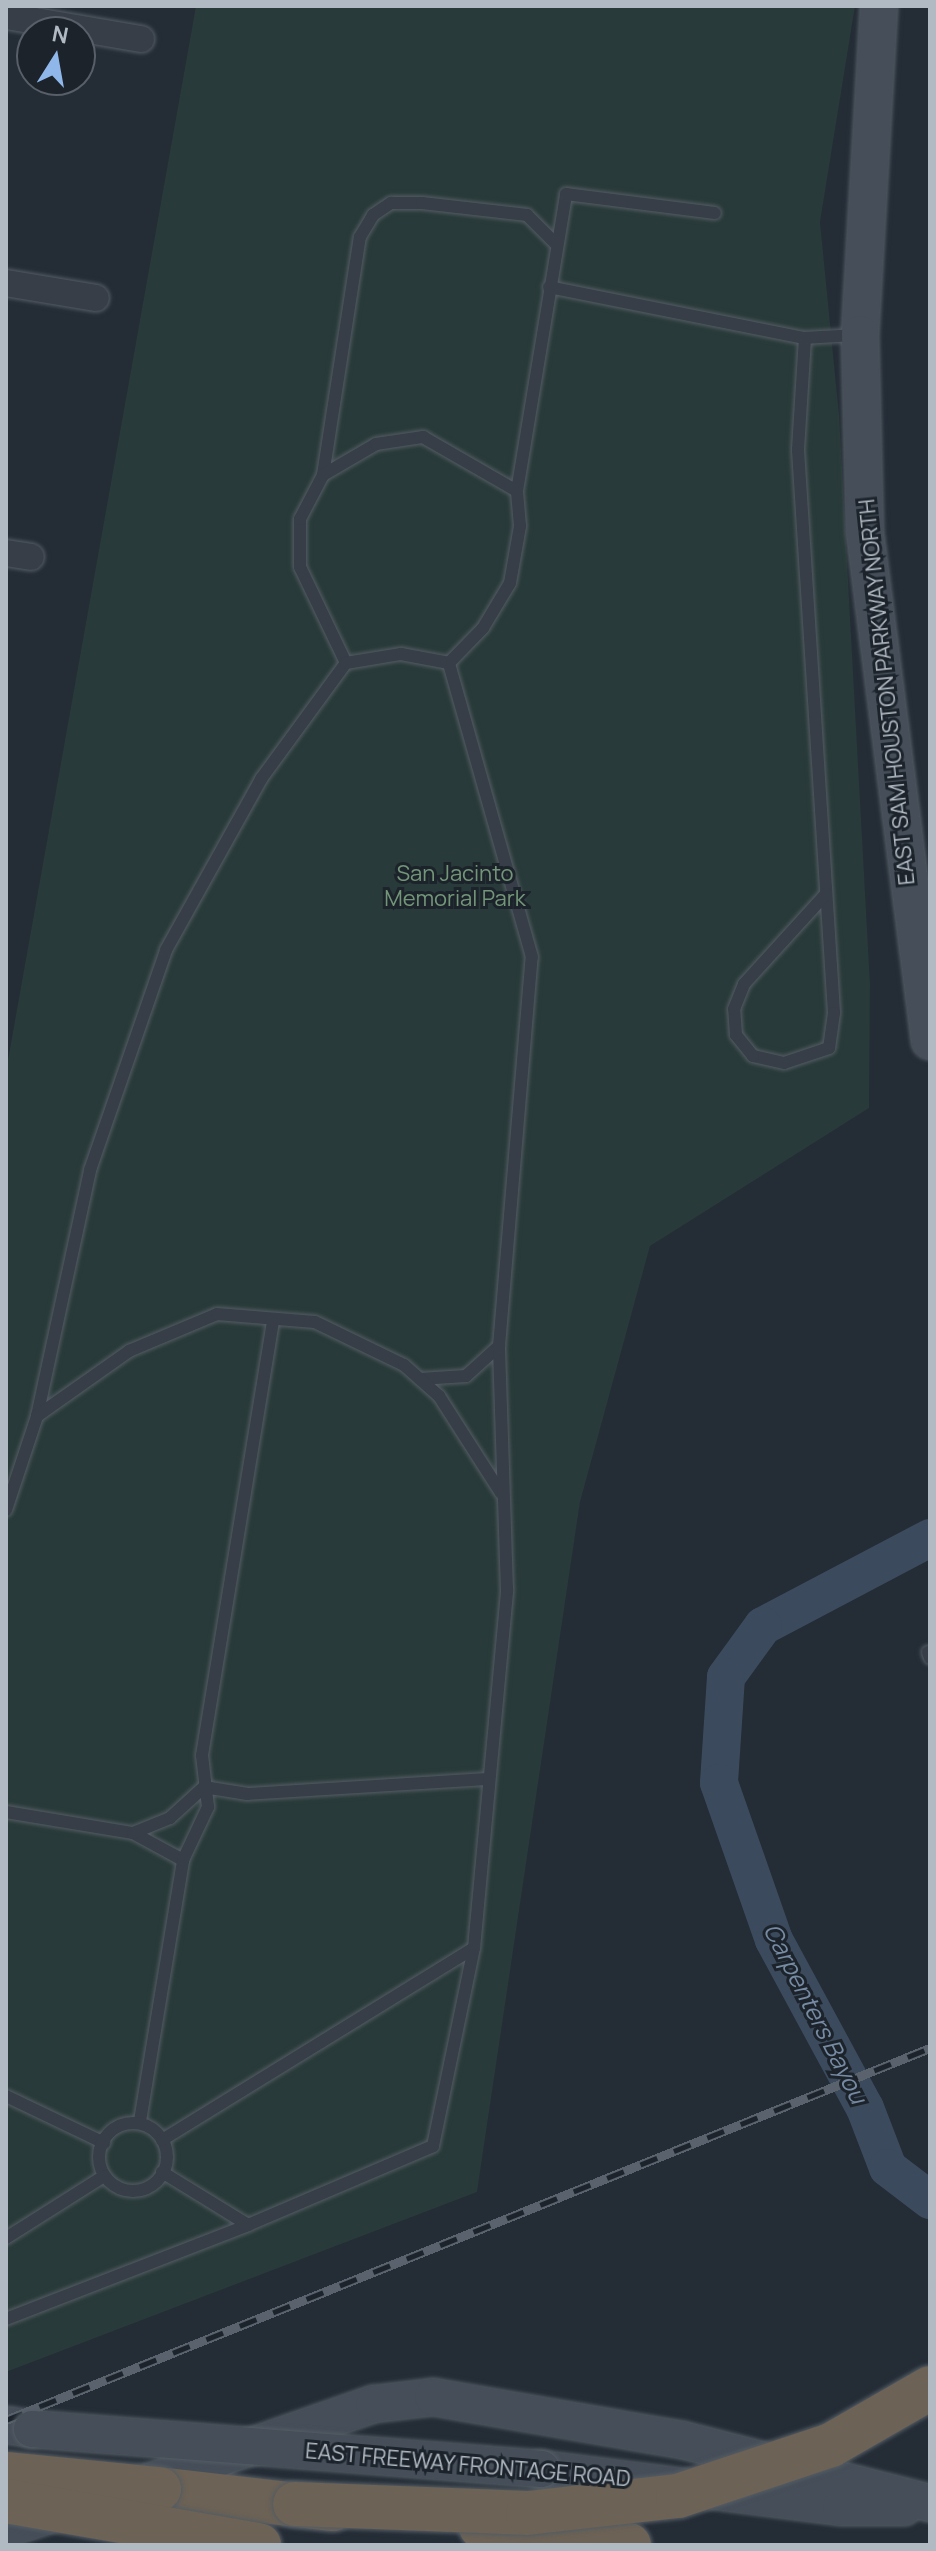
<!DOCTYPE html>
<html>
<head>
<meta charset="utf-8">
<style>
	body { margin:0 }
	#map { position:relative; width:936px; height:2551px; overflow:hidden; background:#242c36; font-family:Manrope,sans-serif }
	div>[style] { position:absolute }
	.green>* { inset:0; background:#283a39 }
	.river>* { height:38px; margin:-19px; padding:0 19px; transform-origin:19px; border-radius:19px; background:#3b4b5d }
	.roads { filter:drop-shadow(0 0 2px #545c64) drop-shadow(0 0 2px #545c64) }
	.service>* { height:12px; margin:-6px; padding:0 6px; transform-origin:6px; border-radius:6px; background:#373e47 }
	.service>.ring { margin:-6px; padding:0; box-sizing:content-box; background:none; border:12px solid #373e47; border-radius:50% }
	.minor>* { height:26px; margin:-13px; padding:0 13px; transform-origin:13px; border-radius:13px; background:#373e47 }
	.secondary>* { height:36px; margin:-18px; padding:0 18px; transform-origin:18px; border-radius:18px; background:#454e59 }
	.motorway>* { height:44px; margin:-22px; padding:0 22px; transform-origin:22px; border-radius:22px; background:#6c6255 }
	.rail>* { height:9px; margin-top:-4.5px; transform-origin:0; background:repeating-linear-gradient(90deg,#1c232b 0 18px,#59626d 0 36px); box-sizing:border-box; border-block:2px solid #59626d }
	.bridges { filter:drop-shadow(0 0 2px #545c64) drop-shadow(0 0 2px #545c64) }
	.secondary-bridge>* { height:36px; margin:-18px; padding:0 18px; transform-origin:18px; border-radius:18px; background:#454e59 }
	.motorway-bridge>* { height:44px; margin:-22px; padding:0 22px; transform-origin:22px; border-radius:22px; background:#6c6255 }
	span { translate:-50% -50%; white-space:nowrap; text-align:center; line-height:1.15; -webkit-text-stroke:6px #1c232b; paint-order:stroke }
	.street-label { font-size:22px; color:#b1b9c3 }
	.park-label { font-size:22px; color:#739679 }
	.water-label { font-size:24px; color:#768ba3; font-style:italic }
	.frame { position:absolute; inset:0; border:8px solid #b1b9c3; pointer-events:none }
	.north { position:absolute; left:16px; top:16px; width:80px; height:80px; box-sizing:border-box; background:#1c232b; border:2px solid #585f68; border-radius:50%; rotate:11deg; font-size:22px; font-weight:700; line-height:32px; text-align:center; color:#b1b9c3 }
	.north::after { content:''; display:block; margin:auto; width:28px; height:36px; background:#8fb7ea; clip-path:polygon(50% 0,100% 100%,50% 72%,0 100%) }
</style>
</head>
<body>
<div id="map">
	<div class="green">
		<i style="clip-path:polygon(196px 6px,855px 6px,820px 222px,839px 415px,870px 984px,869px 1108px,650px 1246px,580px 1502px,477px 2192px,6px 2372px,6px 1071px)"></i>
	</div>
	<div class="river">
		<i style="left:930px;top:1538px;width:189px;rotate:152.2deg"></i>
		<i style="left:763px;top:1626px;width:63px;rotate:126deg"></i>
		<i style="left:726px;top:1677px;width:106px;rotate:93.8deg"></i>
		<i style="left:719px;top:1783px;width:166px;rotate:70.7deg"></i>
		<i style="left:774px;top:1940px;width:191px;rotate:61.6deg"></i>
		<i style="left:865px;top:2108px;width:64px;rotate:69deg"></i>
		<i style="left:888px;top:2168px;width:53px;rotate:37.3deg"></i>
	</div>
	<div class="roads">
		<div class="service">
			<i style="left:549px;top:287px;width:261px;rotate:11.3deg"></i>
			<i style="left:805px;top:338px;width:112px;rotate:93.6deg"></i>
			<i style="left:798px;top:450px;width:564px;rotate:86.34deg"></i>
			<i style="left:834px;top:1013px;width:35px;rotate:98deg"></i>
			<i style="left:829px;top:1048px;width:47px;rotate:161.6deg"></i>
			<i style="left:784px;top:1063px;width:32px;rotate:-167deg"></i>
			<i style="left:753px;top:1056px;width:27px;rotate:-129deg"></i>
			<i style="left:736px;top:1035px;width:26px;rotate:-94deg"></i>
			<i style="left:734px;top:1009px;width:27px;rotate:-68deg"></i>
			<i style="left:744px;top:984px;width:122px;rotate:-47.7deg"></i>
			<i style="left:805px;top:338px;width:51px;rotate:-3.4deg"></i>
			<i style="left:323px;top:475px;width:241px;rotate:-81.2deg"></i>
			<i style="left:360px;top:237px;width:26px;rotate:-59deg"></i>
			<i style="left:373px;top:215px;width:22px;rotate:-34deg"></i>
			<i style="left:391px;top:203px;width:31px"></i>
			<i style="left:422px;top:203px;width:106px;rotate:6.5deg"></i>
			<i style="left:527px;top:215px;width:40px;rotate:45deg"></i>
			<i style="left:346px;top:663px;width:106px;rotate:-115.6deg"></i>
			<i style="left:300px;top:567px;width:48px;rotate:-90deg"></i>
			<i style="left:300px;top:519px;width:50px;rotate:-62.4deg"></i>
			<i style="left:323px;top:475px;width:61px;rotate:-30.3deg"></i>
			<i style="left:376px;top:444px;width:48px;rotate:-8.5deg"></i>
			<i style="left:423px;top:437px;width:108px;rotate:29.9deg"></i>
			<i style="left:420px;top:1379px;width:46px;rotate:-3.7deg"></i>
			<i style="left:466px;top:1376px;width:45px;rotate:-42.3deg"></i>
			<i style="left:37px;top:1416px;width:252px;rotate:-77.8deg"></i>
			<i style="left:90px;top:1170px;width:233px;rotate:-70.9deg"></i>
			<i style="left:166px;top:950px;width:196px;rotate:-60.9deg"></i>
			<i style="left:261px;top:779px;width:144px;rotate:-53.8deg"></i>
			<i style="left:346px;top:663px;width:56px;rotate:-9.3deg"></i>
			<i style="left:401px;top:654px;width:49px;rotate:10.6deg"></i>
			<i style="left:449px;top:663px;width:49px;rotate:-45.8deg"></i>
			<i style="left:483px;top:628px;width:52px;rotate:-59deg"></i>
			<i style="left:510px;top:583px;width:58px;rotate:-80deg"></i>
			<i style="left:520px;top:526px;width:35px;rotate:-95deg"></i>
			<i style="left:517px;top:491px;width:301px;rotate:-80.6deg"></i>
			<i style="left:566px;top:194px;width:150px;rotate:7.3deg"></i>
			<i style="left:6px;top:1510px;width:99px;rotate:-71.7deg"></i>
			<i style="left:37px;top:1416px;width:113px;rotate:-35.2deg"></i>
			<i style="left:129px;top:1351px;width:95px;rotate:-22.8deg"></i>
			<i style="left:217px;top:1314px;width:98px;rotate:4.7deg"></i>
			<i style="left:315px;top:1322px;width:99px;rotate:25.8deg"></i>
			<i style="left:404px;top:1365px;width:47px;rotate:41.5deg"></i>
			<i style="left:439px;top:1396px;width:115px;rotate:57.4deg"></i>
			<i style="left:928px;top:1652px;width:6px;rotate:72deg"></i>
			<i style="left:6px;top:1812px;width:129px;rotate:9.4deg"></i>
			<i style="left:133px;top:1833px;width:57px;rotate:28.4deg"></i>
			<i style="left:133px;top:1833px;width:40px;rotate:-22deg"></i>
			<i style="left:170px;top:1818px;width:46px;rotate:-42.4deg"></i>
			<i style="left:204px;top:1787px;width:44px;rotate:9.2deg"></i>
			<i style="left:247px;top:1794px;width:238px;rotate:-3.6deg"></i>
			<i style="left:6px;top:2096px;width:109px;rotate:25.6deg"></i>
			<i style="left:140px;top:2121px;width:265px;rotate:-80.6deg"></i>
			<i style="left:183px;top:1860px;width:59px;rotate:-64.7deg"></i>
			<i style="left:208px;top:1807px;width:52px;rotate:-96.6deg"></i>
			<i style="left:202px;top:1755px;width:441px;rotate:-80.7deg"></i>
			<i class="ring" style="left:99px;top:2123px;width:56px;height:56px"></i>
			<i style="left:162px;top:2140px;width:366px;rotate:-31.6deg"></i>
			<i style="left:474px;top:1948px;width:360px;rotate:-84.7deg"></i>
			<i style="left:507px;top:1590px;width:244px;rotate:-91.9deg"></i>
			<i style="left:499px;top:1346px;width:390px;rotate:-85.2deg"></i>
			<i style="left:532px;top:957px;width:305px;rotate:-105.8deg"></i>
			<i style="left:162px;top:2172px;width:101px;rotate:31.6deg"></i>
			<i style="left:248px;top:2225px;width:201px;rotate:-23.1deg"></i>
			<i style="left:433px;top:2146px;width:202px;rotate:-78.3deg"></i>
			<i style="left:6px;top:2238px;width:116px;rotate:-32.3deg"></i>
			<i style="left:6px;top:2319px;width:260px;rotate:-21.2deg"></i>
		</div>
		<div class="minor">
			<i style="left:6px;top:16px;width:137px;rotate:9.7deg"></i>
			<i style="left:6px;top:283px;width:91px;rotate:9.5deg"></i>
			<i style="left:6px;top:553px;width:25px;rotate:9deg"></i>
		</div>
		<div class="secondary">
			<i style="left:879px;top:6px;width:329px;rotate:93.3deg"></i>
			<i style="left:860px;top:334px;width:199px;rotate:88.6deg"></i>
			<i style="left:865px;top:533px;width:512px;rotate:82.71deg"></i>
			<i style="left:6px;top:2425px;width:26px;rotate:9deg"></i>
			<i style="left:541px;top:2469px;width:302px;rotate:7.2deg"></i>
			<i style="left:841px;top:2507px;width:63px"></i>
			<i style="left:138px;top:2486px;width:250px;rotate:-19.2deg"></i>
			<i style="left:374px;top:2404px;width:59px;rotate:-6.8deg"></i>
			<i style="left:433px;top:2397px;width:253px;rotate:9.8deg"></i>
			<i style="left:682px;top:2440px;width:256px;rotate:14.3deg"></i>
			<i style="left:6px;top:2529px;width:60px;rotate:-18.4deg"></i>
		</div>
		<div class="motorway">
			<i style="left:159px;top:2489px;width:175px;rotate:6.6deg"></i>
			<i style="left:481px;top:2527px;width:149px;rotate:6.9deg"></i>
		</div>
	</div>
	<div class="rail">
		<i style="left:6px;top:2420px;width:996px;rotate:-21.93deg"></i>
	</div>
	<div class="bridges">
		<div class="secondary-bridge">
			<i style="left:32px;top:2429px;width:511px;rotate:4.49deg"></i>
		</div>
		<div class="motorway-bridge">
			<i style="left:6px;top:2474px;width:154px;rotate:5.6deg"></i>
			<i style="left:6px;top:2501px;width:257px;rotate:9.9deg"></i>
			<i style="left:295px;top:2504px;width:233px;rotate:2.2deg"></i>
			<i style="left:528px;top:2513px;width:151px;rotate:-6.5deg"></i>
			<i style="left:678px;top:2496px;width:161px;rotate:-18.4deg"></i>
			<i style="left:831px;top:2445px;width:114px;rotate:-29.9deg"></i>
		</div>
	</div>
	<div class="street-label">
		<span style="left:887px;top:692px;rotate:-96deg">EAST SAM HOUSTON PARKWAY NORTH</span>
		<span style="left:468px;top:2465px;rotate:5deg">EAST FREEWAY FRONTAGE ROAD</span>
	</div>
	<div class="park-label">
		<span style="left:455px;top:886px">San Jacinto<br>Memorial Park</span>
	</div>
	<div class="water-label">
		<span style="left:816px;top:2013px;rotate:63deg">Carpenters Bayou</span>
	</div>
	<div class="frame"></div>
	<div class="north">N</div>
</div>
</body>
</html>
